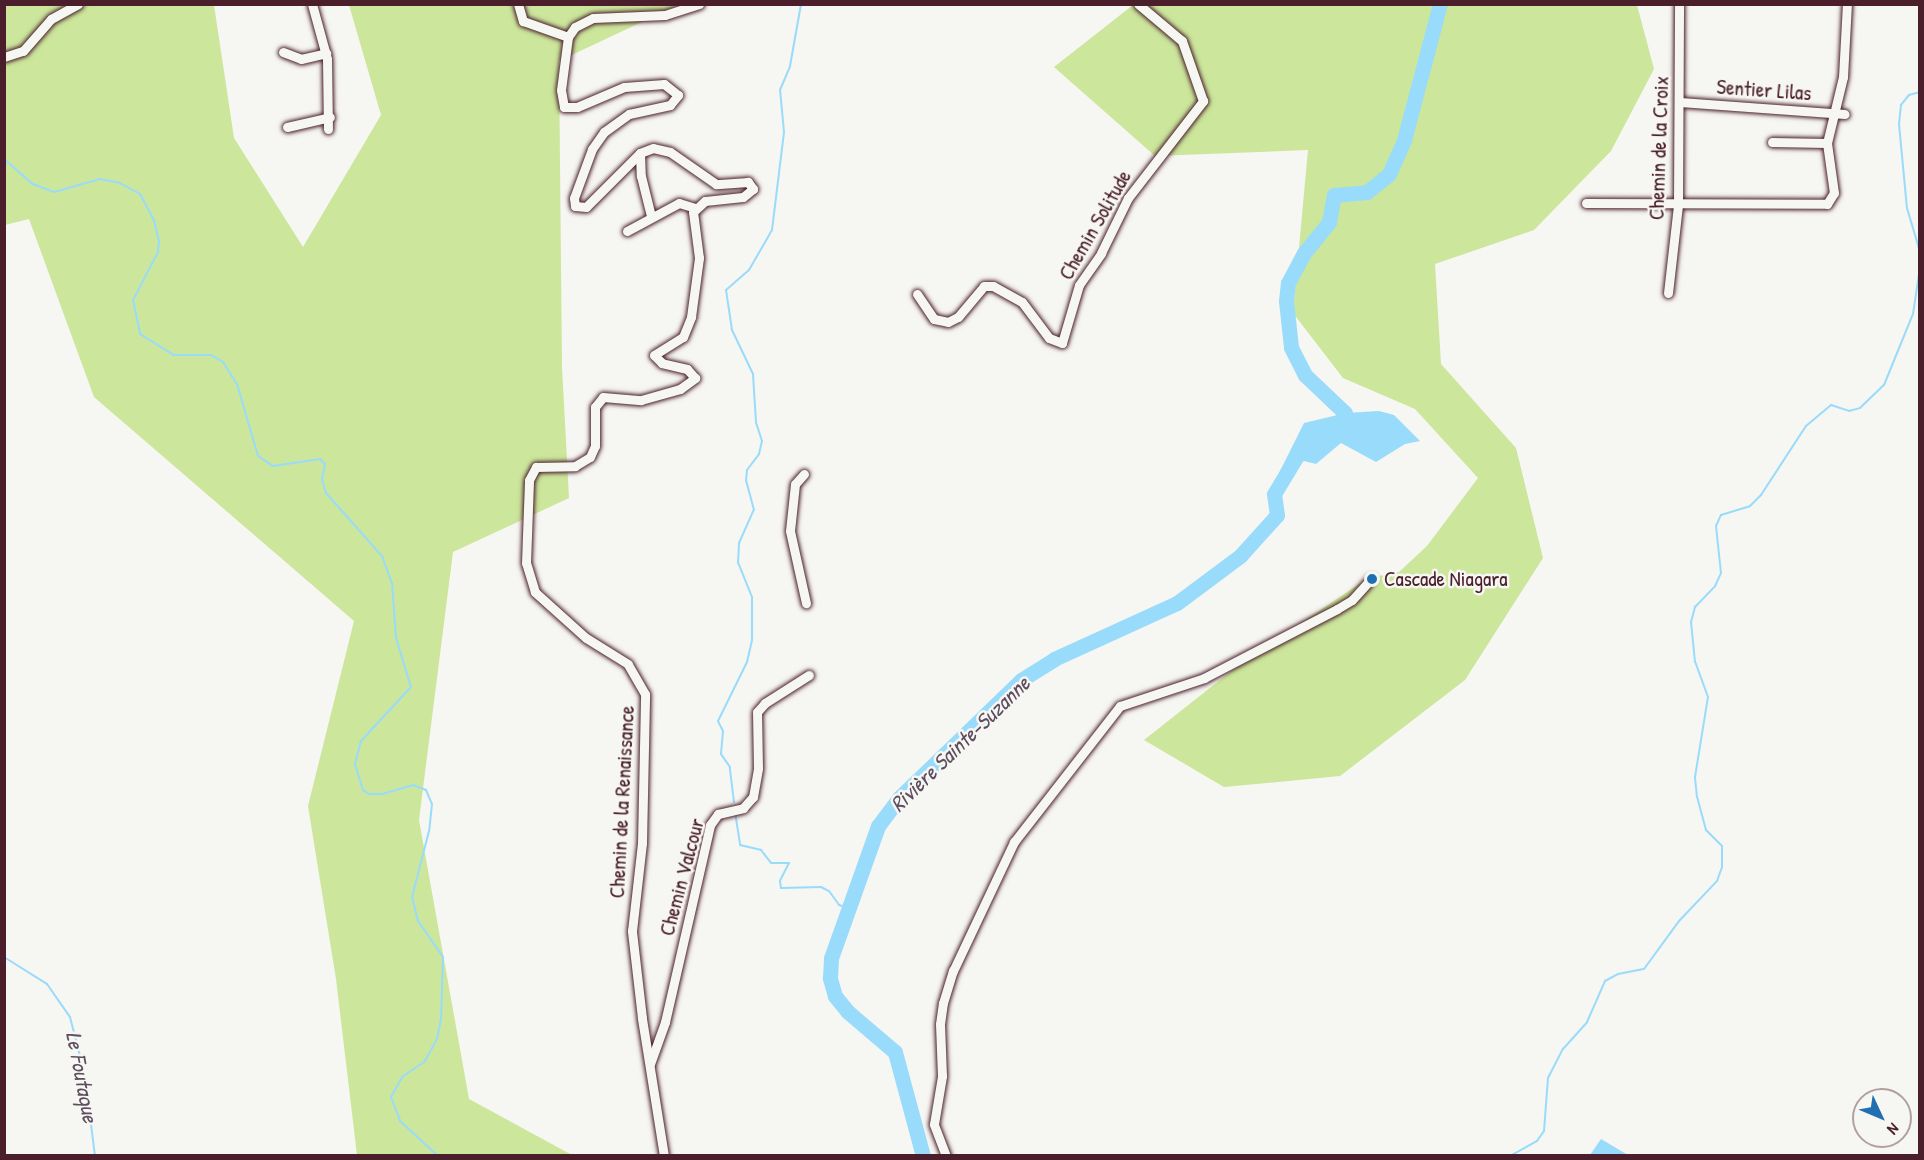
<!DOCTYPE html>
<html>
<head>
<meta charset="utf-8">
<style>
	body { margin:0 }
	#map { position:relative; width:1924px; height:1160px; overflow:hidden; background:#f6f6f2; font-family:"Patrick Hand",sans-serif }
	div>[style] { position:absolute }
	.green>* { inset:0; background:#cce69c }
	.water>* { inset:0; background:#99dbfb }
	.stream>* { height:2px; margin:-1px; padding:0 1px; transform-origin:1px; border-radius:1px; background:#99dbfb }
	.river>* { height:15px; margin:-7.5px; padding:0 7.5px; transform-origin:7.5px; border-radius:7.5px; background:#99dbfb }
	.roads { filter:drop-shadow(0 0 2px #4a1f2b) drop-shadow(0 0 2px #4a1f2b) }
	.minor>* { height:9px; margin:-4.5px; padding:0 4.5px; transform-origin:4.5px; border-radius:4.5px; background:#f6f6f2 }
	.dots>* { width:16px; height:16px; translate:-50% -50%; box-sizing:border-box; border:3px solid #f6f6f2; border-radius:50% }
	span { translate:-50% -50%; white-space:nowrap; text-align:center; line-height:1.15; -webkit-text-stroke:5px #f6f6f2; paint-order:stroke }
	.street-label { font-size:21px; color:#4a1f2b }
	.poi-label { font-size:21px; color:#4a1f2b }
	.left { translate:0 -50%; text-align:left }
	.water-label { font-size:22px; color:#5e4e5f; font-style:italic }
	.frame { position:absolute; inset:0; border:6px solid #4a1f2b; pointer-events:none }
	.north { position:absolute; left:1852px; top:1088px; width:60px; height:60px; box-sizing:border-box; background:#f6f6f2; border:2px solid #b1a0a2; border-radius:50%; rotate:134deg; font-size:16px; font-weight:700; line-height:24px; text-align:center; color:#4a1f2b }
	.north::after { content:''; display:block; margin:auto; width:21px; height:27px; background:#1f6fb2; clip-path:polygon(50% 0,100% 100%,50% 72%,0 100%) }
</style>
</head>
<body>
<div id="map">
	<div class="green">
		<i style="clip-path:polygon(5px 5px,214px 5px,234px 138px,303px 247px,381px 115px,349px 5px,678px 5px,559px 61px,562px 367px,569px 498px,453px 552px,419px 820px,469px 1099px,572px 1155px,357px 1155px,336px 979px,308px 806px,354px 621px,94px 397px,29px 219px,5px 225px)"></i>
		<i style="clip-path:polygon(1133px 5px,1637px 5px,1654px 69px,1611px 151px,1534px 230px,1435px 264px,1441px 364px,1516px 448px,1543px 558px,1465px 680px,1340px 776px,1224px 787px,1144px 740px,1244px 661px,1368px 578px,1399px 572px,1427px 546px,1478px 478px,1415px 409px,1343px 378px,1293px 313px,1308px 150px,1155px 156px,1054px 67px)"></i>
	</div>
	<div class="water">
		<i style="clip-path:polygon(1379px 411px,1394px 415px,1420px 441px,1405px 444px,1376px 462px,1341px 443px,1316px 464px,1304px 461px,1286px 474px,1280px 471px,1304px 423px,1346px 413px)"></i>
		<i style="clip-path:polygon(1601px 1139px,1628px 1155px,1590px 1155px)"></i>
	</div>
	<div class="stream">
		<i style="left:1919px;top:4px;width:2px;rotate:63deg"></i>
		<i style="left:1920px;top:92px;width:11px;rotate:165deg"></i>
		<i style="left:1909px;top:95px;width:13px;rotate:129deg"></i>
		<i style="left:1901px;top:105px;width:19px;rotate:96deg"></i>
		<i style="left:1899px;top:124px;width:84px;rotate:84.6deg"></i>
		<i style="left:1907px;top:208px;width:46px;rotate:73.5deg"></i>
		<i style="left:4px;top:159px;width:38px;rotate:41deg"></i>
		<i style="left:33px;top:184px;width:22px;rotate:21deg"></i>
		<i style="left:54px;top:192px;width:48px;rotate:-15.8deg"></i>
		<i style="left:100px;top:179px;width:20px;rotate:11deg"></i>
		<i style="left:120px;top:183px;width:23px;rotate:29deg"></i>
		<i style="left:140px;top:194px;width:30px;rotate:62deg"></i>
		<i style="left:154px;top:220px;width:22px;rotate:77deg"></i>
		<i style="left:159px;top:241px;width:11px;rotate:95deg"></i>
		<i style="left:158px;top:252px;width:54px;rotate:117.5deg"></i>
		<i style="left:133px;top:300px;width:35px;rotate:78deg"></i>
		<i style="left:140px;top:334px;width:39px;rotate:32deg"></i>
		<i style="left:173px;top:355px;width:38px"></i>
		<i style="left:211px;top:355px;width:14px;rotate:30deg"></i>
		<i style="left:223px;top:362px;width:26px;rotate:58deg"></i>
		<i style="left:237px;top:384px;width:75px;rotate:73.7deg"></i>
		<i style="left:258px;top:456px;width:18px;rotate:34deg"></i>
		<i style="left:273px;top:466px;width:48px;rotate:-8.5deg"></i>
		<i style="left:320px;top:459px;width:7px;rotate:45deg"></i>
		<i style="left:325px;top:464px;width:15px;rotate:101deg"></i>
		<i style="left:322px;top:479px;width:15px;rotate:74deg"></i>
		<i style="left:326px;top:493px;width:84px;rotate:48.4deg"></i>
		<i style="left:382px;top:556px;width:29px;rotate:70deg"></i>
		<i style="left:392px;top:583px;width:55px;rotate:85.8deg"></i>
		<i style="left:396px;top:638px;width:51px;rotate:73deg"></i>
		<i style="left:411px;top:687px;width:74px;rotate:132.8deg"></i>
		<i style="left:361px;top:741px;width:24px;rotate:105deg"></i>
		<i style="left:355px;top:764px;width:27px;rotate:73deg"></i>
		<i style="left:363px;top:790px;width:7px;rotate:34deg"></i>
		<i style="left:369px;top:794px;width:13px"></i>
		<i style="left:382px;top:794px;width:32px;rotate:-16deg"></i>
		<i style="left:413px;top:785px;width:14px;rotate:21deg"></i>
		<i style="left:426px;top:790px;width:15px;rotate:67deg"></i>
		<i style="left:432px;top:804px;width:27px;rotate:96deg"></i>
		<i style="left:429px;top:831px;width:68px;rotate:104.4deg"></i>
		<i style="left:412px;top:897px;width:25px;rotate:76deg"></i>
		<i style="left:418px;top:921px;width:44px;rotate:55.2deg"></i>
		<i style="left:443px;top:957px;width:62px;rotate:91.8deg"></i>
		<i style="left:441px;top:1019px;width:20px;rotate:101deg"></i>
		<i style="left:437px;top:1039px;width:26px;rotate:119deg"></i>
		<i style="left:424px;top:1062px;width:25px;rotate:146deg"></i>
		<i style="left:403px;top:1076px;width:24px;rotate:120deg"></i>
		<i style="left:391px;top:1097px;width:26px;rotate:69deg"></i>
		<i style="left:400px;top:1121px;width:52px;rotate:42.6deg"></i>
		<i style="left:734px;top:802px;width:35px;rotate:-97deg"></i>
		<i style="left:730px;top:767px;width:16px;rotate:-125deg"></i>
		<i style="left:721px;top:754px;width:23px;rotate:-85deg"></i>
		<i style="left:723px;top:731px;width:11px;rotate:-117deg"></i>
		<i style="left:718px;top:721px;width:66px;rotate:-63.8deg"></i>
		<i style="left:747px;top:662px;width:23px;rotate:-77deg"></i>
		<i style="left:752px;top:640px;width:43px;rotate:-90deg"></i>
		<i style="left:752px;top:597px;width:37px;rotate:-112deg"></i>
		<i style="left:738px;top:563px;width:20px;rotate:-87deg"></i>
		<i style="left:739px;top:543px;width:36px;rotate:-66deg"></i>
		<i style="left:754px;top:510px;width:30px;rotate:-105deg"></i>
		<i style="left:746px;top:481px;width:11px;rotate:-85deg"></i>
		<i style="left:747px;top:470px;width:20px;rotate:-53deg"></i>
		<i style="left:759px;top:454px;width:13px;rotate:-77deg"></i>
		<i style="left:762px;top:441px;width:20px;rotate:-108deg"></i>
		<i style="left:756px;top:422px;width:48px;rotate:-93.6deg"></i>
		<i style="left:753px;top:374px;width:49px;rotate:-115.5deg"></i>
		<i style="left:732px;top:330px;width:40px;rotate:-98.5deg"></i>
		<i style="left:726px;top:290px;width:30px;rotate:-41deg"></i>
		<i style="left:749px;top:270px;width:46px;rotate:-60.1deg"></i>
		<i style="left:772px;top:230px;width:99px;rotate:-83deg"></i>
		<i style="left:784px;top:132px;width:42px;rotate:-95.4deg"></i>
		<i style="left:780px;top:90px;width:26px;rotate:-67deg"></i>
		<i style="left:790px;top:66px;width:63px;rotate:-79.9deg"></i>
		<i style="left:735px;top:812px;width:33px;rotate:81deg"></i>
		<i style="left:740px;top:845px;width:22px;rotate:13deg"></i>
		<i style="left:761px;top:850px;width:16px;rotate:52deg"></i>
		<i style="left:771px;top:863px;width:18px"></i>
		<i style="left:789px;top:863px;width:20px;rotate:117deg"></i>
		<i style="left:780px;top:881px;width:7px;rotate:82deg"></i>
		<i style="left:781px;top:888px;width:40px;rotate:-1.4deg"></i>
		<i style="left:821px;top:887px;width:9px;rotate:27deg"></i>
		<i style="left:829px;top:891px;width:17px;rotate:54deg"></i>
		<i style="left:839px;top:905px;width:9px;rotate:18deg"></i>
		<i style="left:4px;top:957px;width:51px;rotate:32.1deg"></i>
		<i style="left:47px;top:984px;width:40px;rotate:55.1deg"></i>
		<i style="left:70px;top:1017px;width:61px;rotate:75.7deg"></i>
		<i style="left:85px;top:1076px;width:81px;rotate:82.9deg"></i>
		<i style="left:1510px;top:1156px;width:31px;rotate:-29deg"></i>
		<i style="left:1537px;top:1141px;width:12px;rotate:-55deg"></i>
		<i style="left:1544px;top:1131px;width:53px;rotate:-85.7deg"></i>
		<i style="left:1548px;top:1078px;width:33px;rotate:-63deg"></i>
		<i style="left:1563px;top:1049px;width:36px;rotate:-48deg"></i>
		<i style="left:1587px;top:1022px;width:45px;rotate:-66.3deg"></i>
		<i style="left:1605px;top:981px;width:15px;rotate:-28deg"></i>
		<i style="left:1618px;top:974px;width:26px;rotate:-11deg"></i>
		<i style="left:1644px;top:969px;width:59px;rotate:-53.9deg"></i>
		<i style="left:1679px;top:921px;width:55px;rotate:-46.5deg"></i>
		<i style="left:1717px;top:881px;width:15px;rotate:-70deg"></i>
		<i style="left:1722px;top:867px;width:21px;rotate:-90deg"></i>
		<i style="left:1722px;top:846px;width:23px;rotate:-135deg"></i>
		<i style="left:1706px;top:830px;width:34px;rotate:-105deg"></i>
		<i style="left:1697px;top:797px;width:20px;rotate:-96deg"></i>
		<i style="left:1695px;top:777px;width:81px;rotate:-80.8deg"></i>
		<i style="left:1708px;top:697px;width:37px;rotate:-110deg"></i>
		<i style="left:1695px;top:662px;width:40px;rotate:-95.7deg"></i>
		<i style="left:1691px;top:622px;width:16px;rotate:-75deg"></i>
		<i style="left:1695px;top:607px;width:29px;rotate:-46deg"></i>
		<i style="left:1715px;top:586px;width:14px;rotate:-65deg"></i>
		<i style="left:1721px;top:573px;width:47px;rotate:-96.1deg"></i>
		<i style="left:1716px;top:526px;width:12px;rotate:-66deg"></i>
		<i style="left:1721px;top:515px;width:30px;rotate:-17deg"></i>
		<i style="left:1750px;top:506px;width:16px;rotate:-45deg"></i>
		<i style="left:1761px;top:495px;width:82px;rotate:-56.9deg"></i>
		<i style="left:1806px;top:426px;width:33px;rotate:-40deg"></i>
		<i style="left:1831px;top:405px;width:19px;rotate:18deg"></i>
		<i style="left:1849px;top:411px;width:11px;rotate:-15deg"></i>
		<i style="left:1860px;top:408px;width:33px;rotate:-44deg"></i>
		<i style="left:1884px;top:385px;width:77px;rotate:-67.8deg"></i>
		<i style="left:1913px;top:314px;width:48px;rotate:-81.5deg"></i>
	</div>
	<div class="river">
		<i style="left:1344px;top:431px;width:18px;rotate:-87deg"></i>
		<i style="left:1345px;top:413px;width:55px;rotate:-136.5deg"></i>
		<i style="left:1305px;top:375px;width:31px;rotate:-117deg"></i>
		<i style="left:1291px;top:347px;width:46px;rotate:-96.2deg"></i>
		<i style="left:1286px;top:301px;width:18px;rotate:-84deg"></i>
		<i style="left:1288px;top:283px;width:34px;rotate:-62deg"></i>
		<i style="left:1304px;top:253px;width:40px;rotate:-51deg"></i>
		<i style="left:1329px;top:222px;width:27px;rotate:-80deg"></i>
		<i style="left:1334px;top:195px;width:33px;rotate:-5deg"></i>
		<i style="left:1367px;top:192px;width:28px;rotate:-39deg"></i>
		<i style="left:1389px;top:174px;width:37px;rotate:-66deg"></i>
		<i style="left:1404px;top:140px;width:141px;rotate:-75.2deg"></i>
		<i style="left:923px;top:1156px;width:108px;rotate:-105.1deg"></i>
		<i style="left:895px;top:1052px;width:62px;rotate:-139.6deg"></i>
		<i style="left:848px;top:1012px;width:21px;rotate:-129deg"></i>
		<i style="left:835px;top:996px;width:19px;rotate:-106deg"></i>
		<i style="left:830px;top:978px;width:20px;rotate:-87deg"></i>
		<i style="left:831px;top:958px;width:140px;rotate:-70.4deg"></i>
		<i style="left:878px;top:826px;width:35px;rotate:-53deg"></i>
		<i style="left:899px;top:798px;width:170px;rotate:-44deg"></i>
		<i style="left:1021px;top:680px;width:39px;rotate:-32deg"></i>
		<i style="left:1054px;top:659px;width:135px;rotate:-24.5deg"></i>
		<i style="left:1177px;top:603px;width:79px;rotate:-36.7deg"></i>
		<i style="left:1240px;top:556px;width:55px;rotate:-47.9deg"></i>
		<i style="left:1277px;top:515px;width:21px;rotate:-98deg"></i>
		<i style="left:1274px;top:494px;width:41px;rotate:-59deg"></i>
	</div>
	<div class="roads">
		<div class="minor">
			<i style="left:312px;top:4px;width:57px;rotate:74.7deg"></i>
			<i style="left:327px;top:59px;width:70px;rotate:89.2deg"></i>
			<i style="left:518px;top:4px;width:18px;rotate:74deg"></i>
			<i style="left:523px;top:21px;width:48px;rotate:19.6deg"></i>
			<i style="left:283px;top:52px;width:19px;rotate:21deg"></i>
			<i style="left:301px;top:59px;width:26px;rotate:-13deg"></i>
			<i style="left:4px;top:57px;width:20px;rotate:-18deg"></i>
			<i style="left:23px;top:51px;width:43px;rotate:-48.8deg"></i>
			<i style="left:51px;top:19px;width:31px;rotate:-29deg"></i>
			<i style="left:1680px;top:102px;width:165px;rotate:4.2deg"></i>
			<i style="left:287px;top:127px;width:44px;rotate:-13.1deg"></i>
			<i style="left:1772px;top:142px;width:55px;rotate:1deg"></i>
			<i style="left:640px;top:153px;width:23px;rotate:88deg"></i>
			<i style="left:641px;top:176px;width:41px;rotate:76deg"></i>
			<i style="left:1586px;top:203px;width:241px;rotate:0.2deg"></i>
			<i style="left:1827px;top:204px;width:13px;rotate:-58deg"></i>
			<i style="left:1834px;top:193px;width:50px;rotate:-98deg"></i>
			<i style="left:1827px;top:143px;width:68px;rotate:-76.4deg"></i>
			<i style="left:1843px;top:77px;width:73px;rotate:-86.9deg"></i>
			<i style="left:627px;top:231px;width:59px;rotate:-28.3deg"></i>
			<i style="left:679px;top:203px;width:17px;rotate:17deg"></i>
			<i style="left:1668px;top:293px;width:89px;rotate:-83.5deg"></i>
			<i style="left:1678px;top:205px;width:201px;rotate:-89.7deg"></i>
			<i style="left:917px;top:294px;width:30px;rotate:56deg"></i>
			<i style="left:934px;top:319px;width:14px;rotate:12deg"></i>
			<i style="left:948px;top:322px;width:11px;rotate:-27deg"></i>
			<i style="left:958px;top:317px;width:40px;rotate:-50deg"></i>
			<i style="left:984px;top:286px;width:9px"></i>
			<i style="left:993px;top:286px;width:33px;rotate:29deg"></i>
			<i style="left:1022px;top:302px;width:45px;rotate:53.1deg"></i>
			<i style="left:1049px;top:338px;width:14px;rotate:21deg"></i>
			<i style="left:1062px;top:343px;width:60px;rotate:-73.7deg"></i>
			<i style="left:1079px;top:285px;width:39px;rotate:-55deg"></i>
			<i style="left:1101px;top:253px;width:61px;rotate:-63.9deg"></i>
			<i style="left:1128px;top:198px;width:123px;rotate:-52.3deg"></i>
			<i style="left:1203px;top:101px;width:64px;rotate:-109.3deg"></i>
			<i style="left:1182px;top:41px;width:57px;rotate:-139.9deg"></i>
			<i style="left:804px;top:474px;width:13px;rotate:132deg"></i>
			<i style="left:795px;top:484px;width:47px;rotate:96.1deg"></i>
			<i style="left:790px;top:531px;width:74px;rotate:77.5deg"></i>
			<i style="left:650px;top:1064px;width:45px;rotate:-70.3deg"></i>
			<i style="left:665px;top:1022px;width:202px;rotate:-77.1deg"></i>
			<i style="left:710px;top:825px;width:14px;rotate:-54deg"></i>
			<i style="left:718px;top:814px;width:26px;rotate:-13deg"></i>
			<i style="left:743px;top:808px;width:15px;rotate:-48deg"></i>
			<i style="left:753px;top:797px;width:29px;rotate:-80deg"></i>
			<i style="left:758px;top:768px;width:56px;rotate:-91deg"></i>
			<i style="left:757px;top:712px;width:12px;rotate:-48deg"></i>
			<i style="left:765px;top:703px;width:52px;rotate:-32.5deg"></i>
			<i style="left:664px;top:1156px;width:140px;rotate:-99.1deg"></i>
			<i style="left:642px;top:1018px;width:88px;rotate:-96.6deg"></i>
			<i style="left:632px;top:931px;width:89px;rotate:-83.5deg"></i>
			<i style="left:642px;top:843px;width:149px;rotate:-88.8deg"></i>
			<i style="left:645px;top:694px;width:34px;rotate:-120deg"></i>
			<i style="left:628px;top:664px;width:49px;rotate:-148.2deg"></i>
			<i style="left:586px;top:638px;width:69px;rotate:-138deg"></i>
			<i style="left:535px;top:592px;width:30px;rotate:-107deg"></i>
			<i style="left:526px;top:563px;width:83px;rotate:-87.9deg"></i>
			<i style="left:529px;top:480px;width:15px;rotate:-62deg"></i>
			<i style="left:536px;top:467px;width:39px;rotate:-1deg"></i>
			<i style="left:575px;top:466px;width:17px;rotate:-31deg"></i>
			<i style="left:590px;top:457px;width:12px;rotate:-66deg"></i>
			<i style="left:595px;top:446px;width:39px;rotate:-90deg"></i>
			<i style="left:595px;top:407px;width:13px;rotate:-51deg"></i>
			<i style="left:603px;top:397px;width:38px;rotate:5deg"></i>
			<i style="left:641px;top:400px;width:41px;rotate:-15.8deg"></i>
			<i style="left:680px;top:389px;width:19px;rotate:-36deg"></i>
			<i style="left:695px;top:378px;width:12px;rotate:-132deg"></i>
			<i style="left:687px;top:369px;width:26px;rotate:-167deg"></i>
			<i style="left:662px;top:363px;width:11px;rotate:-135deg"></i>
			<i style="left:654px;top:355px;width:34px;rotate:-32deg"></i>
			<i style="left:683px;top:337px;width:22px;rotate:-68deg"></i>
			<i style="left:691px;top:317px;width:60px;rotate:-82.3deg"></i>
			<i style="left:699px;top:258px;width:46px;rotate:-97.4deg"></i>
			<i style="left:693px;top:212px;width:16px;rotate:-43deg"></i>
			<i style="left:705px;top:201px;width:38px;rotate:-6deg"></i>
			<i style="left:743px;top:197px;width:13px;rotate:-39deg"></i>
			<i style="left:753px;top:189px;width:9px;rotate:-126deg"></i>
			<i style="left:748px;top:182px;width:32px;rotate:176deg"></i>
			<i style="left:716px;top:184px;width:56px;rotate:-145.2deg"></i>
			<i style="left:670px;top:152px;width:17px;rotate:-167deg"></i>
			<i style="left:653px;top:148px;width:14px;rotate:159deg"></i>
			<i style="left:640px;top:153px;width:76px;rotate:135deg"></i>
			<i style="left:586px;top:207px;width:11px;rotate:-175deg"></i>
			<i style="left:575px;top:206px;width:8px;rotate:-97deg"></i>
			<i style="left:574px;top:198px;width:52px;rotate:-69.8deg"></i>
			<i style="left:592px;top:149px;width:21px;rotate:-55deg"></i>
			<i style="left:604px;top:132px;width:31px;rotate:-36deg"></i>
			<i style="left:629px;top:114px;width:42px;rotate:-12.4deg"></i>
			<i style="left:670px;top:105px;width:13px;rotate:-51deg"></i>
			<i style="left:678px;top:95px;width:18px;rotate:-142deg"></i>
			<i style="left:664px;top:84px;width:40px;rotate:175.7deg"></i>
			<i style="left:624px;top:87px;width:51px;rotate:156.9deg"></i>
			<i style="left:577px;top:107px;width:13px;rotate:180deg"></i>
			<i style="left:564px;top:107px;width:17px;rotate:-100deg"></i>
			<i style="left:561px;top:90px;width:53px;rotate:-82.5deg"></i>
			<i style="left:568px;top:37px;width:12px;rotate:-55deg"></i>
			<i style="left:575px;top:27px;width:20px;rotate:-27deg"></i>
			<i style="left:593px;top:18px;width:72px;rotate:-2.4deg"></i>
			<i style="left:665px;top:15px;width:36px;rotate:-18deg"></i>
			<i style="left:946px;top:1156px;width:34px;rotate:-111deg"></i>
			<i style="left:934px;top:1124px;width:49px;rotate:-80.5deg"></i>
			<i style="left:942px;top:1076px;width:52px;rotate:-92.2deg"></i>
			<i style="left:940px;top:1024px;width:21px;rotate:-82deg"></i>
			<i style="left:943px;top:1003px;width:34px;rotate:-73deg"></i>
			<i style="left:953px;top:971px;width:143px;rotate:-64.7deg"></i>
			<i style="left:1014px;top:842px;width:172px;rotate:-52.1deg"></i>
			<i style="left:1120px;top:706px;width:89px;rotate:-18.4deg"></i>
			<i style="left:1204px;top:678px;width:150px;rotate:-27.4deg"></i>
			<i style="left:1337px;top:609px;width:17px;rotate:-31deg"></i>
			<i style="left:1352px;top:600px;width:28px;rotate:-48deg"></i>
		</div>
	</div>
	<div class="dots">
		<i style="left:1372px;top:579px;background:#1f6fb2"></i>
	</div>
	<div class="street-label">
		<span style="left:1764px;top:90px;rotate:4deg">Sentier Lilas</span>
		<span style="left:1659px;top:148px;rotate:-88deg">Chemin de la Croix</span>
		<span style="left:1095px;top:225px;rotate:-60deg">Chemin Solitude</span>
		<span style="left:622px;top:802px;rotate:-87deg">Chemin de la Renaissance</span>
		<span style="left:682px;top:877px;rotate:-75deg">Chemin Valcour</span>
	</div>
	<div class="poi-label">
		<span class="left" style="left:1384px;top:579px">Cascade Niagara</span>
	</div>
	<div class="water-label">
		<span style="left:960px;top:744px;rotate:-44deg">Rivière Sainte-Suzanne</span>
		<span style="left:82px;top:1077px;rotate:79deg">Le Foutaque</span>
	</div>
	<div class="frame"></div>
	<div class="north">N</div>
</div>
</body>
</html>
